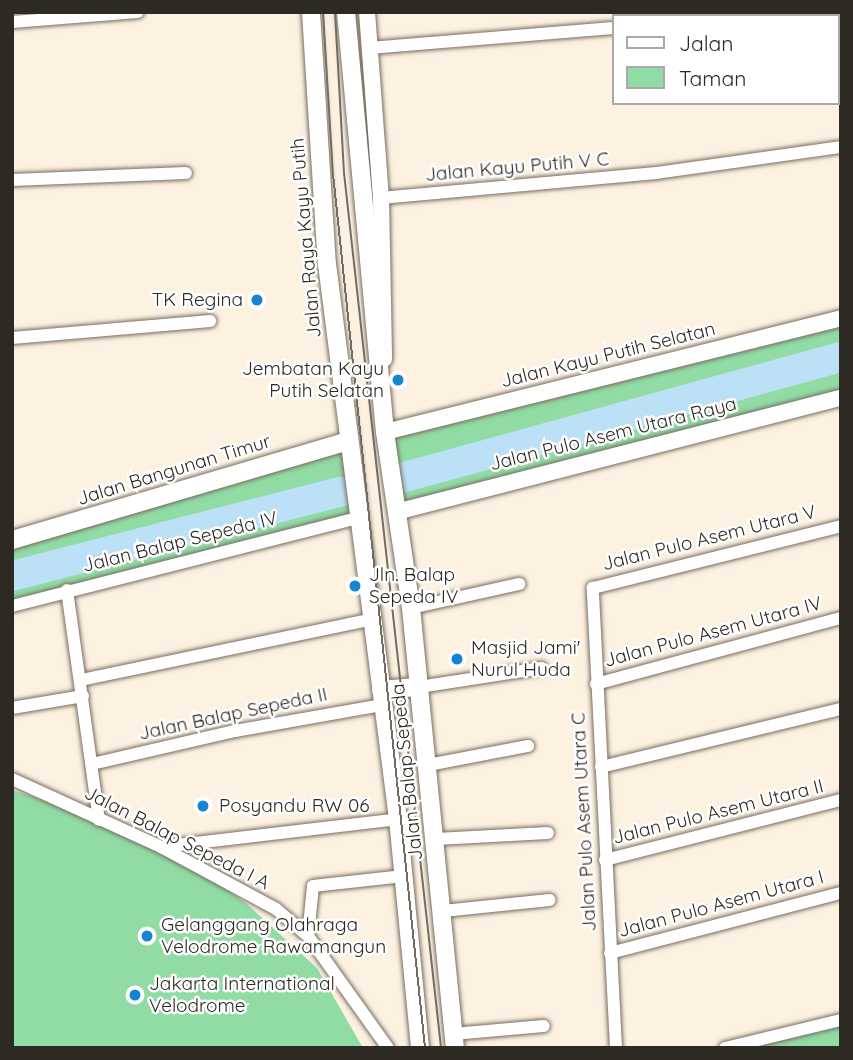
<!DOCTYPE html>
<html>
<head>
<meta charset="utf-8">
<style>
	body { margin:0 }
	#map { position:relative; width:853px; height:1060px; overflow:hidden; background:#fdf1e2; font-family:Quicksand,sans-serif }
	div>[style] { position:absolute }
	.green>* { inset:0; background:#91dca5 }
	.river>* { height:30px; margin:-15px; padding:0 15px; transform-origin:15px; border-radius:15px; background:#bce0f5 }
	.roads { filter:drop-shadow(0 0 2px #776d60) drop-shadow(0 0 2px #776d60) }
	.minor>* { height:12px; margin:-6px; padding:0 6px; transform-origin:6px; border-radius:6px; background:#fff }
	.tertiary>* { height:16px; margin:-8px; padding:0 8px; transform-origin:8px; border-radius:8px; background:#fff }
	.secondary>* { height:18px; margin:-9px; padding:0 9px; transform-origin:9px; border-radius:9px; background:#fff }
	.tram>* { height:2px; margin:-1px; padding:0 1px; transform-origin:1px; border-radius:1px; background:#736c63 }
	.dots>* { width:19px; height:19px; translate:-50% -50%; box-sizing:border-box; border:4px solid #fff; border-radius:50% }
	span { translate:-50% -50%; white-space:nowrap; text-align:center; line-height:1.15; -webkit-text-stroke:5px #fff; paint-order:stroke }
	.street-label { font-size:19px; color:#2d2923 }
	.poi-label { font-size:19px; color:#2d2923 }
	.right { translate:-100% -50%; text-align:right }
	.left { translate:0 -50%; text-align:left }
	.frame { position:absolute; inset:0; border:14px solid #2d2923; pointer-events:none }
	.legend { position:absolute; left:612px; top:14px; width:228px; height:91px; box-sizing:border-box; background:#fff; border:2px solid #aba9a7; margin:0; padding:9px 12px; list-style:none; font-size:21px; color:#2d2923 }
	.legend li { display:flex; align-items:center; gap:14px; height:35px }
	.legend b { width:35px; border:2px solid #aba9a7 }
</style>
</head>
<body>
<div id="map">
	<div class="green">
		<i style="clip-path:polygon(841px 317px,841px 398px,396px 512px,385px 432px)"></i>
		<i style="clip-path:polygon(348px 441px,358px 518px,12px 606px,12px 540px)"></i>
		<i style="clip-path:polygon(12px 790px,150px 834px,247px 904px,317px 968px,363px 1048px,12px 1048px)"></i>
		<i style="clip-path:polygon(841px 1022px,841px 1048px,752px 1048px)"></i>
	</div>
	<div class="river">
		<i style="left:405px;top:477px;width:452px;rotate:-15.4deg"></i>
		<i style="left:12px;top:576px;width:339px;rotate:-14.4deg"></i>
	</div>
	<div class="roads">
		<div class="minor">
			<i style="left:718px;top:16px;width:27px;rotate:-8deg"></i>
			<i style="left:12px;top:22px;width:126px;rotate:-4.5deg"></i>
			<i style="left:369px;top:48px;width:245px;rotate:-4.7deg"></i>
			<i style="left:12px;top:180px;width:174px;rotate:-2.3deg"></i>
			<i style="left:381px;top:198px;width:276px;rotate:-5.2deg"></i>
			<i style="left:656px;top:173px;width:187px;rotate:-8deg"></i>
			<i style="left:12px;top:338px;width:199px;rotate:-4.9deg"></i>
			<i style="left:67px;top:590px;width:232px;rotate:82.1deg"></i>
			<i style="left:12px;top:606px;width:357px;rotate:-14.3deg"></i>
			<i style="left:411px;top:608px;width:111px;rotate:-12.5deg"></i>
			<i style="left:81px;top:680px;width:298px;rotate:-11.8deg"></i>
			<i style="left:596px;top:684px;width:254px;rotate:-15.1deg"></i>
			<i style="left:419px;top:687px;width:124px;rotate:-8.8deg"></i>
			<i style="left:12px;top:708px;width:72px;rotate:-9.6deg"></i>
			<i style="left:92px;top:764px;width:147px;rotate:-13deg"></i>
			<i style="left:235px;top:731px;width:150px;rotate:-10deg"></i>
			<i style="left:428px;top:765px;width:102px;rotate:-10.8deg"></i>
			<i style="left:601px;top:767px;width:247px;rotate:-13.6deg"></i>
			<i style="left:12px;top:779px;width:164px;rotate:24.5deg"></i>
			<i style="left:161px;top:847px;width:131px;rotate:28.3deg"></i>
			<i style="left:276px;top:909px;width:42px;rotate:40.2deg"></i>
			<i style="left:308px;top:936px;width:138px;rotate:54.5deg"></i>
			<i style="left:436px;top:839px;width:112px;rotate:-3.1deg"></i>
			<i style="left:161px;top:847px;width:239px;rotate:-6.7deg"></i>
			<i style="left:605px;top:860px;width:244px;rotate:-14.3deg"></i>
			<i style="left:443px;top:911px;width:107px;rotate:-5.9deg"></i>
			<i style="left:308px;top:936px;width:50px;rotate:-84.3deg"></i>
			<i style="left:313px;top:886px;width:91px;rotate:-6.3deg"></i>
			<i style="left:610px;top:953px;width:239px;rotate:-14.6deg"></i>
			<i style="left:453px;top:1034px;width:91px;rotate:-5deg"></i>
			<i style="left:616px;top:1048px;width:461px;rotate:-92.9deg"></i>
			<i style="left:593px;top:588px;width:256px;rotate:-14deg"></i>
			<i style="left:725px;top:1048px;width:119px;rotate:-13.6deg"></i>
		</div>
		<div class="tertiary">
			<i style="left:367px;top:12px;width:187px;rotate:85.7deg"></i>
			<i style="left:381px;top:198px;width:161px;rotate:88.9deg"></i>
			<i style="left:385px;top:432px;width:470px;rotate:-14deg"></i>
			<i style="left:396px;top:512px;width:459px;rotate:-14.4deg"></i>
		</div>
		<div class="secondary">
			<i style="left:311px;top:12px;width:253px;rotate:86.4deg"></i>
			<i style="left:327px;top:264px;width:560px;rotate:82.71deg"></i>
			<i style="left:398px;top:819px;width:230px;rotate:84.5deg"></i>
			<i style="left:346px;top:12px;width:422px;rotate:84.7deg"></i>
			<i style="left:385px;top:432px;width:178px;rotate:81.6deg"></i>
			<i style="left:411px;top:608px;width:442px;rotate:84.3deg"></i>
			<i style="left:12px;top:540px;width:350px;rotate:-16.4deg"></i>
			<i style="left:381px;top:690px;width:38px;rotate:-5deg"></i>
		</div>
	</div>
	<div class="tram">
		<i style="left:323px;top:12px;width:162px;rotate:86.5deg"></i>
		<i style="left:333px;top:174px;width:879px;rotate:83.99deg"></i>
		<i style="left:335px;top:12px;width:161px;rotate:86.8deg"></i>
		<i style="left:344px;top:173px;width:880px;rotate:83.67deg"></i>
	</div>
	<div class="dots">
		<i style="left:257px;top:300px;background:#1685ce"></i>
		<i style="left:398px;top:380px;background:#1685ce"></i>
		<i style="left:355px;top:586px;background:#1685ce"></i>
		<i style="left:457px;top:659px;background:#1685ce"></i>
		<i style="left:203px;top:806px;background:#1685ce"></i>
		<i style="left:147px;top:936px;background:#1685ce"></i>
		<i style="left:135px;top:995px;background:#1685ce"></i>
	</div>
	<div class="street-label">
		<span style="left:517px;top:167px;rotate:-5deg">Jalan Kayu Putih V C</span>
		<span style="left:306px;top:238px;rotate:-95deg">Jalan Raya Kayu Putih</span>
		<span style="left:608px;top:355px;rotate:-14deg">Jalan Kayu Putih Selatan</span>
		<span style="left:613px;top:434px;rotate:-14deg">Jalan Pulo Asem Utara Raya</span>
		<span style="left:174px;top:470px;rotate:-17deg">Jalan Bangunan Timur</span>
		<span style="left:709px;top:538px;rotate:-14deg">Jalan Pulo Asem Utara V</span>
		<span style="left:180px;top:542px;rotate:-14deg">Jalan Balap Sepeda IV</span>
		<span style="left:713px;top:632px;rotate:-15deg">Jalan Pulo Asem Utara IV</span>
		<span style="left:233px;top:714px;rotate:-12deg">Jalan Balap Sepeda II</span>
		<span style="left:407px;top:772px;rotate:-96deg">Jalan Balap Sepeda</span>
		<span style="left:718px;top:812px;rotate:-14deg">Jalan Pulo Asem Utara II</span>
		<span style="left:584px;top:822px;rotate:-93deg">Jalan Pulo Asem Utara C</span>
		<span style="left:177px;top:838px;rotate:27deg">Jalan Balap Sepeda I A</span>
		<span style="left:721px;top:904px;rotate:-15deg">Jalan Pulo Asem Utara I</span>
	</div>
	<div class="poi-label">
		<span class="right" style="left:243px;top:300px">TK Regina</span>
		<span class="right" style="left:384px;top:380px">Jembatan Kayu<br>Putih Selatan</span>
		<span class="left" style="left:369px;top:586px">Jln. Balap<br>Sepeda IV</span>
		<span class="left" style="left:471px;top:659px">Masjid Jami'<br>Nurul Huda</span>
		<span class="left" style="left:219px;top:806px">Posyandu RW 06</span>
		<span class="left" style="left:161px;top:936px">Gelanggang Olahraga<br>Velodrome Rawamangun</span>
		<span class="left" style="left:149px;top:995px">Jakarta International<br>Velodrome</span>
	</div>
	<div class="frame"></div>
	<ul class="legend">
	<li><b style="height:9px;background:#fff"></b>Jalan</li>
	<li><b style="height:19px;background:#91dca5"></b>Taman</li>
	</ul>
</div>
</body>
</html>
